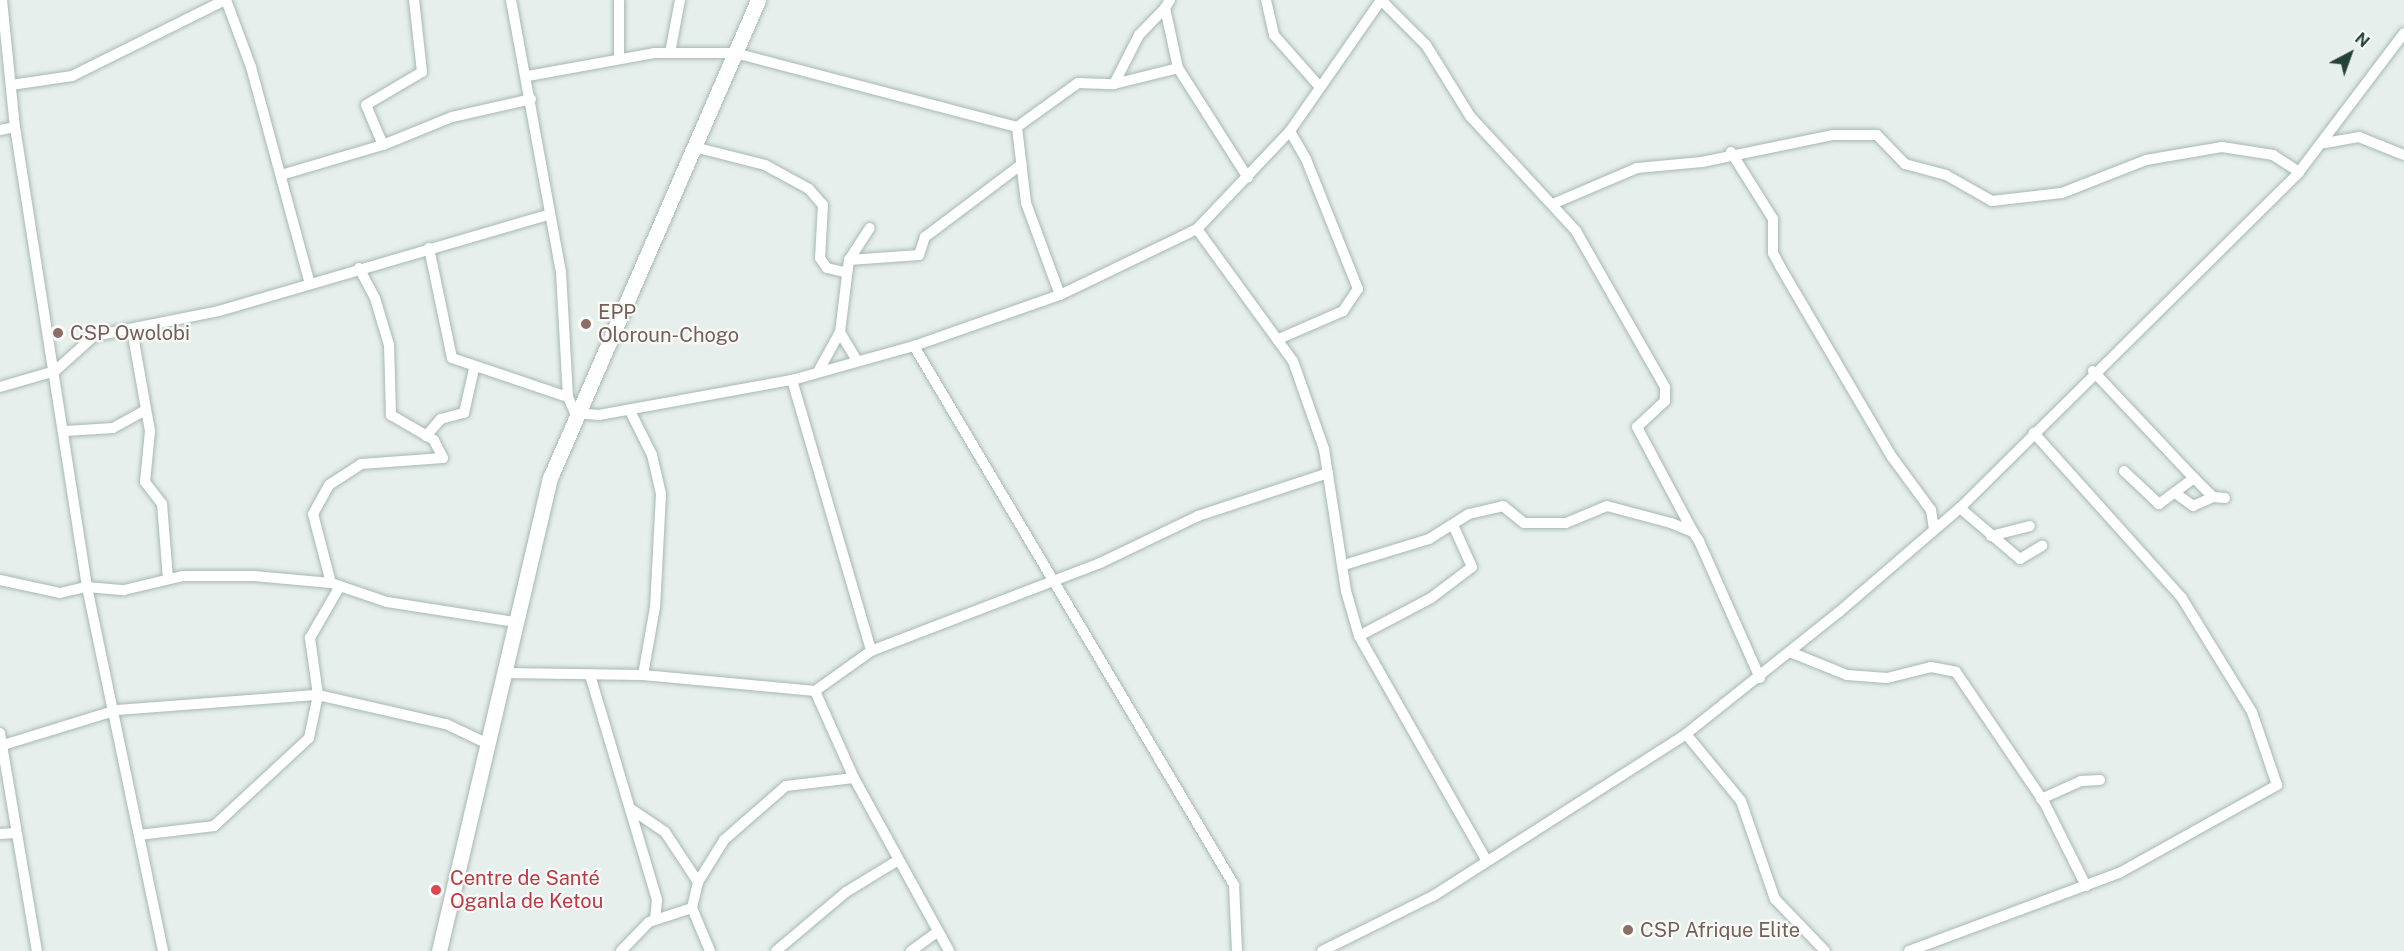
<!DOCTYPE html>
<html>
<head>
<meta charset="utf-8">
<style>
	body { margin:0 }
	#map { position:relative; width:2404px; height:951px; overflow:hidden; background:#e6efeb; font-family:"Public Sans",sans-serif }
	div>[style] { position:absolute }
	.roads { filter:drop-shadow(0 0 2px #a8b8b2) drop-shadow(0 0 2px #a8b8b2) }
	.street>* { height:10px; margin:-5px; padding:0 5px; transform-origin:5px; border-radius:5px; background:#fff }
	.secondary>* { height:15px; margin:-7.5px; padding:0 7.5px; transform-origin:7.5px; border-radius:7.5px; background:#fff }
	.dots>* { width:16px; height:16px; translate:-50% -50%; box-sizing:border-box; border:3px solid #f7fbf9; border-radius:50% }
	span { translate:-50% -50%; white-space:nowrap; text-align:center; line-height:1.15; -webkit-text-stroke:4.5px #f7fbf9; paint-order:stroke }
	.education-label { font-size:20px; color:#785e54 }
	.left { translate:0 -50%; text-align:left }
	.health-label { font-size:20px; color:#be3a42 }
	.north { position:absolute; left:2320px; top:24px; width:60px; height:60px; -webkit-text-stroke:4px #f7fbf9; paint-order:stroke; rotate:41deg; font-size:16px; font-weight:700; line-height:24px; text-align:center; color:#24423a }
	.north::after { content:''; display:block; margin:auto; width:21px; height:27px; background:#24423a; clip-path:polygon(50% 0,100% 100%,50% 72%,0 100%) }
</style>
</head>
<body>
<div id="map">
	<div class="roads">
		<div class="street">
			<i style="left:2px;top:0;width:128px;rotate:84.2deg"></i>
			<i style="left:15px;top:127px;width:466px;rotate:81.1deg"></i>
			<i style="left:87px;top:587px;width:372px;rotate:78.2deg"></i>
			<i style="left:226px;top:0;width:72px;rotate:69.5deg"></i>
			<i style="left:251px;top:67px;width:222px;rotate:74.8deg"></i>
			<i style="left:511px;top:0;width:277px;rotate:79.6deg"></i>
			<i style="left:561px;top:272px;width:125px;rotate:86.8deg"></i>
			<i style="left:568px;top:397px;width:17px;rotate:66deg"></i>
			<i style="left:575px;top:413px;width:24px;rotate:5deg"></i>
			<i style="left:599px;top:415px;width:196px;rotate:-10.3deg"></i>
			<i style="left:792px;top:380px;width:127px;rotate:-15.6deg"></i>
			<i style="left:914px;top:346px;width:155px;rotate:-19.3deg"></i>
			<i style="left:1060px;top:295px;width:152px;rotate:-25.7deg"></i>
			<i style="left:1197px;top:229px;width:135px;rotate:-46.5deg"></i>
			<i style="left:1290px;top:131px;width:160px;rotate:-55.2deg"></i>
			<i style="left:619px;top:0;width:59px;rotate:90deg"></i>
			<i style="left:1170px;top:0;width:9px;rotate:122deg"></i>
			<i style="left:1165px;top:8px;width:61px;rotate:77.8deg"></i>
			<i style="left:1178px;top:68px;width:130px;rotate:57.5deg"></i>
			<i style="left:1266px;top:0;width:36px;rotate:77deg"></i>
			<i style="left:1274px;top:35px;width:68px;rotate:48.6deg"></i>
			<i style="left:1382px;top:1px;width:62px;rotate:45deg"></i>
			<i style="left:1426px;top:45px;width:84px;rotate:58.2deg"></i>
			<i style="left:1470px;top:116px;width:156px;rotate:47.3deg"></i>
			<i style="left:1576px;top:231px;width:180px;rotate:60.3deg"></i>
			<i style="left:1665px;top:387px;width:14px;rotate:90deg"></i>
			<i style="left:1665px;top:401px;width:38px;rotate:137deg"></i>
			<i style="left:1637px;top:427px;width:119px;rotate:61.9deg"></i>
			<i style="left:670px;top:53px;width:54px;rotate:-79.3deg"></i>
			<i style="left:528px;top:76px;width:128px;rotate:-10.3deg"></i>
			<i style="left:654px;top:53px;width:81px"></i>
			<i style="left:735px;top:53px;width:292px;rotate:14.7deg"></i>
			<i style="left:1114px;top:84px;width:55px;rotate:-63deg"></i>
			<i style="left:1139px;top:35px;width:37px;rotate:-46deg"></i>
			<i style="left:11px;top:85px;width:62px;rotate:-8.4deg"></i>
			<i style="left:72px;top:76px;width:171px;rotate:-26.4deg"></i>
			<i style="left:0;top:130px;width:15px;rotate:-11deg"></i>
			<i style="left:2325px;top:143px;width:35px;rotate:-10deg"></i>
			<i style="left:2359px;top:137px;width:48px;rotate:21.8deg"></i>
			<i style="left:383px;top:145px;width:43px;rotate:-113deg"></i>
			<i style="left:366px;top:105px;width:65px;rotate:-30.5deg"></i>
			<i style="left:422px;top:72px;width:72px;rotate:-96.3deg"></i>
			<i style="left:694px;top:147px;width:73px;rotate:14.2deg"></i>
			<i style="left:765px;top:165px;width:50px;rotate:28.6deg"></i>
			<i style="left:809px;top:189px;width:21px;rotate:49deg"></i>
			<i style="left:823px;top:205px;width:53px;rotate:93.2deg"></i>
			<i style="left:820px;top:258px;width:12px;rotate:55deg"></i>
			<i style="left:827px;top:268px;width:17px;rotate:13deg"></i>
			<i style="left:1731px;top:152px;width:79px;rotate:57.9deg"></i>
			<i style="left:1773px;top:219px;width:34px;rotate:90deg"></i>
			<i style="left:1773px;top:253px;width:17px;rotate:62deg"></i>
			<i style="left:1781px;top:268px;width:219px;rotate:59.6deg"></i>
			<i style="left:1892px;top:457px;width:66px;rotate:53.7deg"></i>
			<i style="left:1931px;top:510px;width:20px;rotate:81deg"></i>
			<i style="left:281px;top:175px;width:106px;rotate:-16.4deg"></i>
			<i style="left:383px;top:145px;width:74px;rotate:-22.1deg"></i>
			<i style="left:452px;top:117px;width:81px;rotate:-12.8deg"></i>
			<i style="left:1555px;top:203px;width:89px;rotate:-23.1deg"></i>
			<i style="left:1637px;top:168px;width:65px;rotate:-5.3deg"></i>
			<i style="left:1702px;top:162px;width:133px;rotate:-11.7deg"></i>
			<i style="left:1832px;top:135px;width:45px"></i>
			<i style="left:1877px;top:135px;width:40px;rotate:46deg"></i>
			<i style="left:1905px;top:164px;width:42px;rotate:15deg"></i>
			<i style="left:1946px;top:175px;width:53px;rotate:29.5deg"></i>
			<i style="left:1992px;top:201px;width:70px;rotate:-6.5deg"></i>
			<i style="left:2062px;top:193px;width:90px;rotate:-21.4deg"></i>
			<i style="left:2146px;top:160px;width:77px;rotate:-9.7deg"></i>
			<i style="left:2222px;top:147px;width:52px;rotate:8.9deg"></i>
			<i style="left:2273px;top:155px;width:31px;rotate:33deg"></i>
			<i style="left:1197px;top:229px;width:163px;rotate:54deg"></i>
			<i style="left:1293px;top:361px;width:93px;rotate:70.6deg"></i>
			<i style="left:1324px;top:449px;width:144px;rotate:81.2deg"></i>
			<i style="left:1346px;top:591px;width:47px;rotate:73.9deg"></i>
			<i style="left:1359px;top:636px;width:259px;rotate:60.4deg"></i>
			<i style="left:429px;top:248px;width:112px;rotate:78.2deg"></i>
			<i style="left:452px;top:358px;width:122px;rotate:18.6deg"></i>
			<i style="left:849px;top:260px;width:38px;rotate:-57deg"></i>
			<i style="left:1060px;top:295px;width:98px;rotate:-110.3deg"></i>
			<i style="left:1026px;top:203px;width:77px;rotate:-96.8deg"></i>
			<i style="left:1017px;top:127px;width:75px;rotate:-35.8deg"></i>
			<i style="left:1078px;top:83px;width:36px;rotate:2deg"></i>
			<i style="left:1114px;top:84px;width:66px;rotate:-14deg"></i>
			<i style="left:132px;top:330px;width:103px;rotate:79.9deg"></i>
			<i style="left:150px;top:431px;width:51px;rotate:95.6deg"></i>
			<i style="left:145px;top:482px;width:28px;rotate:52deg"></i>
			<i style="left:162px;top:504px;width:74px;rotate:85.4deg"></i>
			<i style="left:1281px;top:338px;width:68px;rotate:-23.5deg"></i>
			<i style="left:1343px;top:311px;width:27px;rotate:-56deg"></i>
			<i style="left:1358px;top:289px;width:140px;rotate:-111.8deg"></i>
			<i style="left:1306px;top:159px;width:32px;rotate:-120deg"></i>
			<i style="left:914px;top:346px;width:627px;rotate:59.3deg"></i>
			<i style="left:1234px;top:885px;width:66px;rotate:87.4deg"></i>
			<i style="left:856px;top:359px;width:31px;rotate:-121deg"></i>
			<i style="left:840px;top:332px;width:73px;rotate:-82.9deg"></i>
			<i style="left:849px;top:260px;width:70px;rotate:-4.1deg"></i>
			<i style="left:919px;top:255px;width:19px;rotate:-72deg"></i>
			<i style="left:925px;top:237px;width:121px;rotate:-37deg"></i>
			<i style="left:819px;top:370px;width:43px;rotate:-61.1deg"></i>
			<i style="left:2093px;top:371px;width:147px;rotate:46.7deg"></i>
			<i style="left:2194px;top:478px;width:44px;rotate:143.4deg"></i>
			<i style="left:2159px;top:504px;width:48px;rotate:-136.7deg"></i>
			<i style="left:792px;top:380px;width:282px;rotate:73.7deg"></i>
			<i style="left:0;top:387px;width:57px;rotate:-16.2deg"></i>
			<i style="left:55px;top:371px;width:52px;rotate:-41.9deg"></i>
			<i style="left:94px;top:336px;width:127px;rotate:-11.3deg"></i>
			<i style="left:219px;top:311px;width:343px;rotate:-16.3deg"></i>
			<i style="left:630px;top:411px;width:49px;rotate:63.4deg"></i>
			<i style="left:652px;top:455px;width:40px;rotate:77deg"></i>
			<i style="left:661px;top:494px;width:113px;rotate:93deg"></i>
			<i style="left:655px;top:607px;width:69px;rotate:100deg"></i>
			<i style="left:66px;top:431px;width:47px;rotate:-3.7deg"></i>
			<i style="left:113px;top:428px;width:37px;rotate:-29deg"></i>
			<i style="left:426px;top:436px;width:23px;rotate:-49deg"></i>
			<i style="left:441px;top:419px;width:24px;rotate:-15deg"></i>
			<i style="left:464px;top:413px;width:45px;rotate:-77.2deg"></i>
			<i style="left:2194px;top:478px;width:27px;rotate:45deg"></i>
			<i style="left:2213px;top:497px;width:12px;rotate:5deg"></i>
			<i style="left:2178px;top:495px;width:19px;rotate:36deg"></i>
			<i style="left:2193px;top:506px;width:22px;rotate:-24deg"></i>
			<i style="left:1960px;top:508px;width:79px;rotate:40.4deg"></i>
			<i style="left:2020px;top:559px;width:26px;rotate:-31deg"></i>
			<i style="left:1991px;top:536px;width:40px;rotate:-14.4deg"></i>
			<i style="left:1344px;top:565px;width:89px;rotate:-17deg"></i>
			<i style="left:1429px;top:539px;width:47px;rotate:-32deg"></i>
			<i style="left:1469px;top:514px;width:35px;rotate:-13deg"></i>
			<i style="left:1503px;top:506px;width:27px;rotate:39deg"></i>
			<i style="left:1524px;top:523px;width:42px"></i>
			<i style="left:1566px;top:523px;width:44px;rotate:-22.5deg"></i>
			<i style="left:1607px;top:506px;width:66px;rotate:14.9deg"></i>
			<i style="left:1671px;top:523px;width:24px;rotate:22deg"></i>
			<i style="left:1693px;top:532px;width:11px;rotate:56deg"></i>
			<i style="left:1699px;top:541px;width:150px;rotate:66deg"></i>
			<i style="left:0;top:580px;width:61px;rotate:12.2deg"></i>
			<i style="left:60px;top:593px;width:28px;rotate:-13deg"></i>
			<i style="left:87px;top:587px;width:37px;rotate:5deg"></i>
			<i style="left:124px;top:590px;width:61px;rotate:-13.3deg"></i>
			<i style="left:183px;top:576px;width:71px"></i>
			<i style="left:254px;top:576px;width:77px;rotate:5.2deg"></i>
			<i style="left:331px;top:583px;width:59px;rotate:18.7deg"></i>
			<i style="left:387px;top:602px;width:130px;rotate:8.9deg"></i>
			<i style="left:331px;top:583px;width:71px;rotate:-104.6deg"></i>
			<i style="left:313px;top:514px;width:33px;rotate:-61deg"></i>
			<i style="left:329px;top:485px;width:38px;rotate:-33deg"></i>
			<i style="left:361px;top:464px;width:82px;rotate:-4.2deg"></i>
			<i style="left:443px;top:458px;width:20px;rotate:-117deg"></i>
			<i style="left:434px;top:440px;width:50px;rotate:-149.8deg"></i>
			<i style="left:391px;top:415px;width:70px;rotate:-91.6deg"></i>
			<i style="left:389px;top:345px;width:49px;rotate:-106.6deg"></i>
			<i style="left:375px;top:298px;width:34px;rotate:-118deg"></i>
			<i style="left:1359px;top:636px;width:81px;rotate:-27.8deg"></i>
			<i style="left:1431px;top:598px;width:51px;rotate:-37.1deg"></i>
			<i style="left:1472px;top:567px;width:46px;rotate:-114.3deg"></i>
			<i style="left:1790px;top:652px;width:61px;rotate:22deg"></i>
			<i style="left:1847px;top:675px;width:40px;rotate:4.3deg"></i>
			<i style="left:1887px;top:678px;width:45px;rotate:-14deg"></i>
			<i style="left:1931px;top:667px;width:25px;rotate:11deg"></i>
			<i style="left:1956px;top:672px;width:157px;rotate:55.9deg"></i>
			<i style="left:2044px;top:802px;width:94px;rotate:63.4deg"></i>
			<i style="left:505px;top:673px;width:138px;rotate:0.8deg"></i>
			<i style="left:643px;top:675px;width:173px;rotate:5.3deg"></i>
			<i style="left:815px;top:691px;width:69px;rotate:-35.5deg"></i>
			<i style="left:871px;top:651px;width:245px;rotate:-21deg"></i>
			<i style="left:1100px;top:563px;width:109px;rotate:-25.6deg"></i>
			<i style="left:1198px;top:516px;width:137px;rotate:-18.3deg"></i>
			<i style="left:590px;top:675px;width:235px;rotate:73.4deg"></i>
			<i style="left:657px;top:900px;width:18px;rotate:96deg"></i>
			<i style="left:815px;top:691px;width:95px;rotate:65.9deg"></i>
			<i style="left:854px;top:778px;width:197px;rotate:61.2deg"></i>
			<i style="left:0;top:733px;width:221px;rotate:80.4deg"></i>
			<i style="left:1686px;top:734px;width:87px;rotate:50.6deg"></i>
			<i style="left:1741px;top:801px;width:104px;rotate:70.9deg"></i>
			<i style="left:1775px;top:899px;width:72px;rotate:46.1deg"></i>
			<i style="left:0;top:746px;width:122px;rotate:-17.1deg"></i>
			<i style="left:117px;top:710px;width:202px;rotate:-4.3deg"></i>
			<i style="left:318px;top:695px;width:131px;rotate:12.8deg"></i>
			<i style="left:446px;top:724px;width:44px;rotate:25.4deg"></i>
			<i style="left:2041px;top:799px;width:44px;rotate:-24.2deg"></i>
			<i style="left:2081px;top:781px;width:19px;rotate:-3deg"></i>
			<i style="left:631px;top:809px;width:41px;rotate:34.1deg"></i>
			<i style="left:665px;top:832px;width:60px;rotate:56.6deg"></i>
			<i style="left:0;top:834px;width:14px;rotate:-4deg"></i>
			<i style="left:139px;top:835px;width:76px;rotate:-6.8deg"></i>
			<i style="left:214px;top:826px;width:129px;rotate:-42.8deg"></i>
			<i style="left:309px;top:738px;width:44px;rotate:-78.2deg"></i>
			<i style="left:318px;top:695px;width:58px;rotate:-98deg"></i>
			<i style="left:310px;top:638px;width:60px;rotate:-60deg"></i>
			<i style="left:621px;top:951px;width:40px;rotate:-46deg"></i>
			<i style="left:649px;top:922px;width:45px;rotate:-18deg"></i>
			<i style="left:710px;top:951px;width:47px;rotate:-112.7deg"></i>
			<i style="left:692px;top:908px;width:27px;rotate:-77deg"></i>
			<i style="left:698px;top:882px;width:49px;rotate:-58.2deg"></i>
			<i style="left:724px;top:840px;width:82px;rotate:-41.1deg"></i>
			<i style="left:786px;top:786px;width:68px;rotate:-6.7deg"></i>
			<i style="left:776px;top:951px;width:92px;rotate:-40.1deg"></i>
			<i style="left:846px;top:892px;width:60px;rotate:-31.3deg"></i>
			<i style="left:911px;top:951px;width:32px;rotate:-36deg"></i>
			<i style="left:1322px;top:951px;width:124px;rotate:-26.4deg"></i>
			<i style="left:1433px;top:896px;width:300px;rotate:-32.6deg"></i>
			<i style="left:1686px;top:734px;width:196px;rotate:-38.6deg"></i>
			<i style="left:1839px;top:612px;width:160px;rotate:-40.7deg"></i>
			<i style="left:1960px;top:508px;width:477px;rotate:-44.7deg"></i>
			<i style="left:2299px;top:172px;width:174px;rotate:-52.9deg"></i>
			<i style="left:1909px;top:951px;width:226px;rotate:-20.4deg"></i>
			<i style="left:2121px;top:872px;width:179px;rotate:-29.1deg"></i>
			<i style="left:2277px;top:785px;width:77px;rotate:-108.9deg"></i>
			<i style="left:2252px;top:712px;width:134px;rotate:-121.6deg"></i>
			<i style="left:2182px;top:598px;width:222px;rotate:-131.9deg"></i>
		</div>
		<div class="secondary">
			<i style="left:439px;top:951px;width:486px;rotate:-76.8deg"></i>
			<i style="left:550px;top:478px;width:521px;rotate:-66.48deg"></i>
		</div>
	</div>
	<div class="dots">
		<i style="left:586px;top:324px;background:#8d6e63"></i>
		<i style="left:58px;top:333px;background:#8d6e63"></i>
		<i style="left:436px;top:890px;background:#e0444e"></i>
		<i style="left:1628px;top:930px;background:#8d6e63"></i>
	</div>
	<div class="education-label">
		<span class="left" style="left:598px;top:324px">EPP<br>Oloroun-Chogo</span>
		<span class="left" style="left:70px;top:333px">CSP Owolobi</span>
		<span class="left" style="left:1640px;top:930px">CSP Afrique Elite</span>
	</div>
	<div class="health-label">
		<span class="left" style="left:450px;top:890px">Centre de Santé<br>Oganla de Ketou</span>
	</div>
	<div class="north">N</div>
</div>
</body>
</html>
